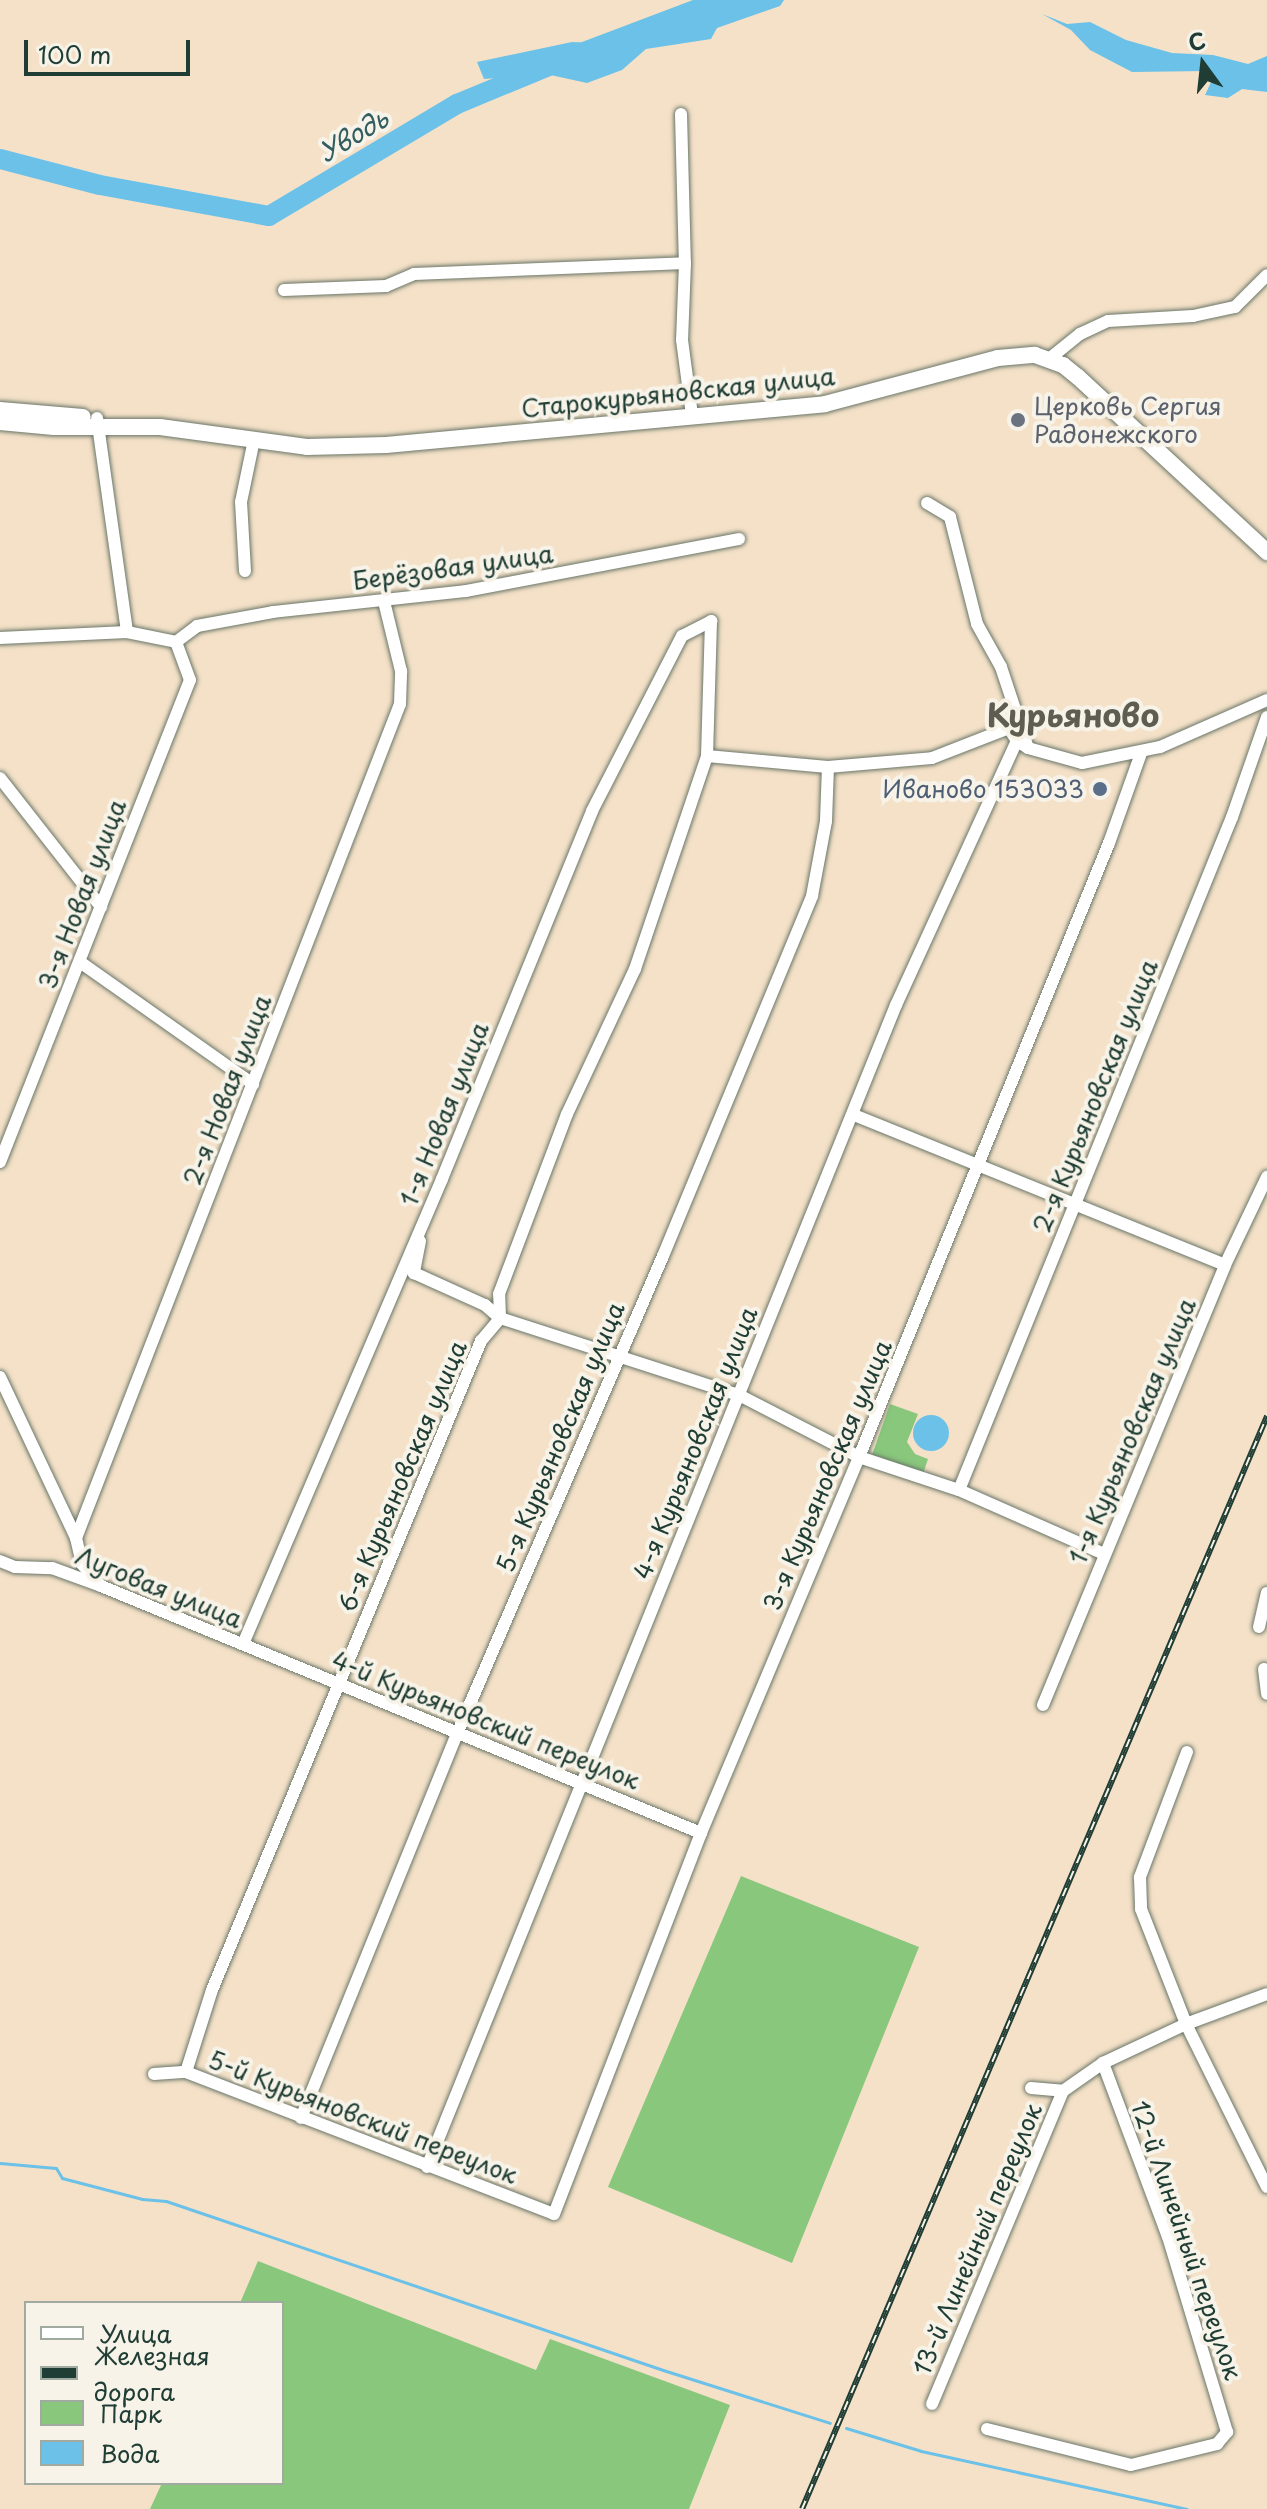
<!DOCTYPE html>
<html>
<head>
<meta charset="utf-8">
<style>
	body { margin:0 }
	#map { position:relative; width:1267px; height:2509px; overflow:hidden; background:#f4e1c8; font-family:"Playpen Sans",sans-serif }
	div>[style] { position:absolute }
	.green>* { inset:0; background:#89c77d }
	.water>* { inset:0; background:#6bc1e8 }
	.round { border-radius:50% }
	.stream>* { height:3px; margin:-1.5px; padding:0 1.5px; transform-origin:1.5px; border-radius:1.5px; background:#6bc1e8 }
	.river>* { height:20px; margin:-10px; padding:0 10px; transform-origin:10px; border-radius:10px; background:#6bc1e8 }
	.roads { filter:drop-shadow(0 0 2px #6a7668) drop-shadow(0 0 2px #6a7668) }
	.minor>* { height:12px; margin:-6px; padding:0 6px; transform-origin:6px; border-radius:6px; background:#fff }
	.major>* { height:16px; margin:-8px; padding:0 8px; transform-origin:8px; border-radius:8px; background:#fff }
	.rail>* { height:6px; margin-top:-3px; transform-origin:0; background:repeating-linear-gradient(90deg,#f7f3e8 0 9px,#1f3d34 0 18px); box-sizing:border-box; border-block:2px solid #1f3d34 }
	.dots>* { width:22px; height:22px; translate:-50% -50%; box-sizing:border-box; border:4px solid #f7f3e8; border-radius:50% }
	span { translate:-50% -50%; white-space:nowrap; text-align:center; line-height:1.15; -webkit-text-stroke:8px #f7f3e8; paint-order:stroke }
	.street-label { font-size:24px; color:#1f3d34 }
	.worship-label { font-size:24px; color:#5b616d }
	.left { translate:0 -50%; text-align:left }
	.service-label { font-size:24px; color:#4e5e75 }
	.right { translate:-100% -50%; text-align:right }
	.water-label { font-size:26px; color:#325e61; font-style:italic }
	.district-label { font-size:32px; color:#5f5d51; font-weight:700 }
	.legend { position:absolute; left:24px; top:2301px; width:260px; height:184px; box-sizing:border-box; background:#f7f3e8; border:2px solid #a1aaa0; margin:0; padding:10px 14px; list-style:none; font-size:24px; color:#1f3d34 }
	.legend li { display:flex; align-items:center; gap:16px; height:40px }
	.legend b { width:40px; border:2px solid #a1aaa0 }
	.north { position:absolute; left:1163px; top:24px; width:80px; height:80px; -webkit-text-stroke:6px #f7f3e8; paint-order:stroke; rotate:345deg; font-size:22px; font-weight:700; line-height:32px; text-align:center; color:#1f3d34 }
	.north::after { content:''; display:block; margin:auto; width:28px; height:36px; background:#1f3d34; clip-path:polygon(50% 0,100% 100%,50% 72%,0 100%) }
	.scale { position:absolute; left:24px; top:40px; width:166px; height:36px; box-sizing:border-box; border:4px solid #1f3d34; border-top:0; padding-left:10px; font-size:24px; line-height:28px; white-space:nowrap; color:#1f3d34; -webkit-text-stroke:6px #f7f3e8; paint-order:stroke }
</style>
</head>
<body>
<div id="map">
	<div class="green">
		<i style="clip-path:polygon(890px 1404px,918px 1414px,907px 1442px,915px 1454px,928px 1459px,923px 1474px,872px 1455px)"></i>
		<i style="clip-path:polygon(741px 1876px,919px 1947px,792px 2263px,608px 2187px)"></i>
		<i style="clip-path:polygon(258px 2261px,536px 2370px,550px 2339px,730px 2405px,689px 2509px,150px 2509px,162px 2483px,282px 2483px,282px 2303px,240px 2303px)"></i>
	</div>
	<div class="water">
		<i style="clip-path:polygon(726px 0,784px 0,780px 6px,717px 28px,711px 39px,646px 49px,622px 70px,587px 83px,546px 74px,484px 79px,477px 62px,572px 42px,627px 44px,645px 27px,691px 17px)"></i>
		<i style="clip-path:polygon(1042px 14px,1067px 24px,1090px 22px,1126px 40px,1172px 53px,1213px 55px,1248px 64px,1267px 56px,1267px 92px,1242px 89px,1228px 98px,1205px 95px,1213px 78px,1206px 71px,1132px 72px,1090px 50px,1071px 30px)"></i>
		<i class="round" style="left:913px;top:1415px;width:36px;height:36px"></i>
	</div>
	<div class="stream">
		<i style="left:0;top:2163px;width:56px;rotate:5.1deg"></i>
		<i style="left:56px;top:2168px;width:12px;rotate:59deg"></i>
		<i style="left:62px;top:2178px;width:83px;rotate:14.7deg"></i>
		<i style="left:142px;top:2199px;width:24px;rotate:5deg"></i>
		<i style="left:166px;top:2201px;width:525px;rotate:18.78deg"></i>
		<i style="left:663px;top:2370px;width:175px;rotate:17.6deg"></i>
		<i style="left:846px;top:2428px;width:78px;rotate:17deg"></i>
		<i style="left:921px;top:2451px;width:272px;rotate:12.3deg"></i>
	</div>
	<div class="river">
		<i style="left:581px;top:53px;width:150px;rotate:-20.7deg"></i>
		<i style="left:0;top:159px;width:103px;rotate:14.6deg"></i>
		<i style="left:100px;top:185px;width:172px;rotate:10.4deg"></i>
		<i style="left:269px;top:216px;width:219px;rotate:-30.8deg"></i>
		<i style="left:457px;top:104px;width:102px;rotate:-22.5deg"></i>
	</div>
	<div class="roads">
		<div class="minor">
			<i style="left:681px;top:114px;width:149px;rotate:88.5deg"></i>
			<i style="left:685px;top:263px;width:77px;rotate:92.2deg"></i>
			<i style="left:682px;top:340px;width:76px;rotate:82.4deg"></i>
			<i style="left:284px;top:290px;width:102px;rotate:-2.2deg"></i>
			<i style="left:386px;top:286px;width:30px;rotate:-23deg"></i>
			<i style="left:414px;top:274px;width:271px;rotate:-2.3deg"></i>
			<i style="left:1049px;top:359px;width:40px;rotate:-39deg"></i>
			<i style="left:1080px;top:334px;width:31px;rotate:-25deg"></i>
			<i style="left:1108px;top:321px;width:85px;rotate:-3.4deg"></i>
			<i style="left:1193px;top:316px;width:43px;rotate:-12.1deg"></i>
			<i style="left:1235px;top:307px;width:45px;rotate:-45deg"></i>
			<i style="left:97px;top:418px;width:216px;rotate:82deg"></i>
			<i style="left:927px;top:503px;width:27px;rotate:31deg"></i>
			<i style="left:950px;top:517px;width:110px;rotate:75.8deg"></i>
			<i style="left:977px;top:624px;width:49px;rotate:60.8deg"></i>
			<i style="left:1001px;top:667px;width:85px;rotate:71.6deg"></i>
			<i style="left:245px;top:571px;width:69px;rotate:-93.3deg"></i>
			<i style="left:241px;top:502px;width:63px;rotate:-78.2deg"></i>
			<i style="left:0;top:638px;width:127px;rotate:-2.7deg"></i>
			<i style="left:127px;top:632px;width:50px;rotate:11.5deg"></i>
			<i style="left:176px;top:642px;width:26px;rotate:-37deg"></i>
			<i style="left:197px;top:626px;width:77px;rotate:-10.4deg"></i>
			<i style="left:273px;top:612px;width:194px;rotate:-6.2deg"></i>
			<i style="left:466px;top:591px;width:278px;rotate:-10.8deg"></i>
			<i style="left:707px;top:756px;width:121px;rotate:5.2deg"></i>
			<i style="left:828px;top:767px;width:104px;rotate:-4.9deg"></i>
			<i style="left:932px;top:758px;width:83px;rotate:-21.3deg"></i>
			<i style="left:1009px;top:728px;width:15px;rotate:58deg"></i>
			<i style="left:1017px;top:741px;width:13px;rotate:32deg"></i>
			<i style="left:1028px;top:748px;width:56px;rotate:15.5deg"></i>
			<i style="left:1082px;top:763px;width:80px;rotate:-11.6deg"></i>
			<i style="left:1160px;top:747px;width:117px;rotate:-23.7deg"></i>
			<i style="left:0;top:778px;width:164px;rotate:51.9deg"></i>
			<i style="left:80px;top:962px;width:212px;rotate:35.2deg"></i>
			<i style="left:854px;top:1115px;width:400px;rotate:22deg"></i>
			<i style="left:0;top:1162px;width:518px;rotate:-68.49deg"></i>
			<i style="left:190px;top:680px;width:40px;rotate:-110.2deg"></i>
			<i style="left:420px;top:1241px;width:33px;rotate:101deg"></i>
			<i style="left:414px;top:1273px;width:78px;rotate:24.3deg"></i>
			<i style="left:485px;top:1305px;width:20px;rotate:41deg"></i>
			<i style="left:500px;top:1318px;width:251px;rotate:17.9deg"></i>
			<i style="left:739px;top:1395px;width:135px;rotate:27.3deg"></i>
			<i style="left:859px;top:1457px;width:105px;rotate:18.3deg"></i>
			<i style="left:959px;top:1490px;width:158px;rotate:23.8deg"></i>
			<i style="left:0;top:1377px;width:178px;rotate:64.7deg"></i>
			<i style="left:959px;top:1490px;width:726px;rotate:-67.92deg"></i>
			<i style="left:1232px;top:817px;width:106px;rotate:-70.7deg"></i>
			<i style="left:0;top:1561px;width:16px;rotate:22deg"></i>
			<i style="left:15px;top:1567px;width:37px;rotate:2deg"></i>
			<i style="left:52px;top:1568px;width:52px;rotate:20.2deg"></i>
			<i style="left:101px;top:1586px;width:649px;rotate:22.38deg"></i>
			<i style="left:101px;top:1586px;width:29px;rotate:-131deg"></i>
			<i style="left:82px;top:1564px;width:27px;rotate:-103deg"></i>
			<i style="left:76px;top:1538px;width:895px;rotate:-68.77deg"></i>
			<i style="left:400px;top:704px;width:33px;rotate:-88deg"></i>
			<i style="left:401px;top:671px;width:72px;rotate:-103.7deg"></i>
			<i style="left:1259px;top:1627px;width:35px;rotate:-77deg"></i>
			<i style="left:243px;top:1644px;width:506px;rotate:-66.83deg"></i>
			<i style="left:442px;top:1179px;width:397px;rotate:-67.8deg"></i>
			<i style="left:592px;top:811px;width:197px;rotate:-62.8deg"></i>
			<i style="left:682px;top:636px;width:33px;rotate:-27deg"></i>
			<i style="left:1264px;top:1669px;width:25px;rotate:83deg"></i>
			<i style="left:1043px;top:1705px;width:476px;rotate:-67.5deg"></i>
			<i style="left:1225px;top:1265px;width:98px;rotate:-64.5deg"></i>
			<i style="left:1187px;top:1752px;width:134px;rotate:110.6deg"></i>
			<i style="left:1140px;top:1877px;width:32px;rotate:88deg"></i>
			<i style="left:1141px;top:1909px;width:123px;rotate:68.6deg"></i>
			<i style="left:1186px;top:2024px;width:182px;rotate:63.6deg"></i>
			<i style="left:186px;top:2072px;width:86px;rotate:-72.4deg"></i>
			<i style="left:212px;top:1990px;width:703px;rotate:-67.49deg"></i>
			<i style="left:481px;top:1341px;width:30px;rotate:-50deg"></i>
			<i style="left:500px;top:1318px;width:24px;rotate:-92deg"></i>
			<i style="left:499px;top:1294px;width:192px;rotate:-69.3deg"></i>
			<i style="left:567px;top:1114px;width:160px;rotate:-64.9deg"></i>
			<i style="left:635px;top:969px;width:225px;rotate:-71.3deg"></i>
			<i style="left:707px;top:756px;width:135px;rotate:-88.3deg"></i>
			<i style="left:154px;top:2074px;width:32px;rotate:-4deg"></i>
			<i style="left:186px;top:2072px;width:394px;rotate:21.1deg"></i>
			<i style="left:554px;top:2214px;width:408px;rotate:-68.9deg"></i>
			<i style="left:701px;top:1833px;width:408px;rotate:-67.2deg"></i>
			<i style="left:859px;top:1457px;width:663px;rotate:-67.85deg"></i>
			<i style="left:1109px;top:843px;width:96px;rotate:-70.4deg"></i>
			<i style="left:1031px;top:2088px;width:32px;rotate:5deg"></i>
			<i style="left:1063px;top:2091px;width:49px;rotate:-35deg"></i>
			<i style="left:1103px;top:2063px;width:92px;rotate:-25.2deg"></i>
			<i style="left:1186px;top:2024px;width:86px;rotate:-20.3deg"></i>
			<i style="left:301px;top:2118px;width:414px;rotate:-67.9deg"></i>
			<i style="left:457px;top:1734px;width:520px;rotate:-66.69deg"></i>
			<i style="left:663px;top:1256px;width:390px;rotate:-67.5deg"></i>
			<i style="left:812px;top:896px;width:76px;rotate:-79.4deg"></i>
			<i style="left:826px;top:821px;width:54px;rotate:-87.9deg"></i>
			<i style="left:427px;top:2167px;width:1253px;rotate:-68.02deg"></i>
			<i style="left:896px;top:1005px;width:290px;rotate:-65.4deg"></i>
			<i style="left:932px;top:2404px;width:339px;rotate:-67.3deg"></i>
			<i style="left:987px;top:2429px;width:148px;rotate:14deg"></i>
			<i style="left:1131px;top:2465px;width:89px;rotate:-13.7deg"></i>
			<i style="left:1217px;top:2444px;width:16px;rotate:-50deg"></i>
			<i style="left:1227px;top:2432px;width:204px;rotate:-106.8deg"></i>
			<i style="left:1168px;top:2237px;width:186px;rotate:-110.5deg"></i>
		</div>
		<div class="major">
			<i style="left:0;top:410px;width:83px;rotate:4.8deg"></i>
			<i style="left:0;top:422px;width:54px;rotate:5.3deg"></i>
			<i style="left:54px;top:427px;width:106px"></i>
			<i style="left:160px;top:427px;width:148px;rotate:7.7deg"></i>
			<i style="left:307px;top:447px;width:79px;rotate:-1.5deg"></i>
			<i style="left:386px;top:445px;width:441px;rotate:-5.3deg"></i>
			<i style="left:825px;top:404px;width:179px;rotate:-14.9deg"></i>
			<i style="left:998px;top:358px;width:37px;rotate:-5deg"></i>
			<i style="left:1035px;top:355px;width:30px;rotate:20deg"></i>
			<i style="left:1063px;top:365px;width:19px;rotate:39deg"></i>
			<i style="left:1078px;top:377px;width:258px;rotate:42.8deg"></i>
		</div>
	</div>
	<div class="rail">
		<i style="left:802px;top:2509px;width:1188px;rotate:-66.95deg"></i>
	</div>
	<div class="dots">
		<i style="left:1018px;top:420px;background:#6b7280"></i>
		<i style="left:1100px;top:789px;background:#5c6f8a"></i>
	</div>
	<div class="street-label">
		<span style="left:678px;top:392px;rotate:-6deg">Старокурьяновская улица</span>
		<span style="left:453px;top:567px;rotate:-8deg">Берёзовая улица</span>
		<span style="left:82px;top:894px;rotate:-69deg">3-я Новая улица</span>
		<span style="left:227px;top:1090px;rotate:-69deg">2-я Новая улица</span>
		<span style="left:1095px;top:1096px;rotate:-68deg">2-я Курьяновская улица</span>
		<span style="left:444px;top:1114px;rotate:-68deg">1-я Новая улица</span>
		<span style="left:1132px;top:1431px;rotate:-67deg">1-я Курьяновская улица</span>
		<span style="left:560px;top:1437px;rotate:-67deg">5-я Курьяновская улица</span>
		<span style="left:695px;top:1443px;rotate:-68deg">4-я Курьяновская улица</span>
		<span style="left:827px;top:1475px;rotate:-67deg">3-я Курьяновская улица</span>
		<span style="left:402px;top:1476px;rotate:-67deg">6-я Курьяновская улица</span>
		<span style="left:159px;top:1587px;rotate:22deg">Луговая улица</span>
		<span style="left:486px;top:1720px;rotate:22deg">4-й Курьяновский переулок</span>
		<span style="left:363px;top:2117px;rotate:21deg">5-й Курьяновский переулок</span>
		<span style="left:977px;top:2239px;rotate:-67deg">13-й Линейный переулок</span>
		<span style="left:1187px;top:2240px;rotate:71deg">12-й Линейный переулок</span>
	</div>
	<div class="worship-label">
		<span class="left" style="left:1034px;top:420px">Церковь Сергия<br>Радонежского</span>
	</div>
	<div class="service-label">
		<span class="right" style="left:1084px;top:789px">Иваново 153033</span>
	</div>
	<div class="water-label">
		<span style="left:353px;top:135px;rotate:-31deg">Уводь</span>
	</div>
	<div class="district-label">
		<span style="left:1073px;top:714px">Курьяново</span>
	</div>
	<ul class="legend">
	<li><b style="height:10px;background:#fff"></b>Улица</li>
	<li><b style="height:10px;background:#1f3d34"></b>Железная дорога</li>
	<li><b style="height:22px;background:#89c77d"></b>Парк</li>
	<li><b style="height:22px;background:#6bc1e8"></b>Вода</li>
	</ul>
	<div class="north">С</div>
	<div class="scale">100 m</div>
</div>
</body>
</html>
